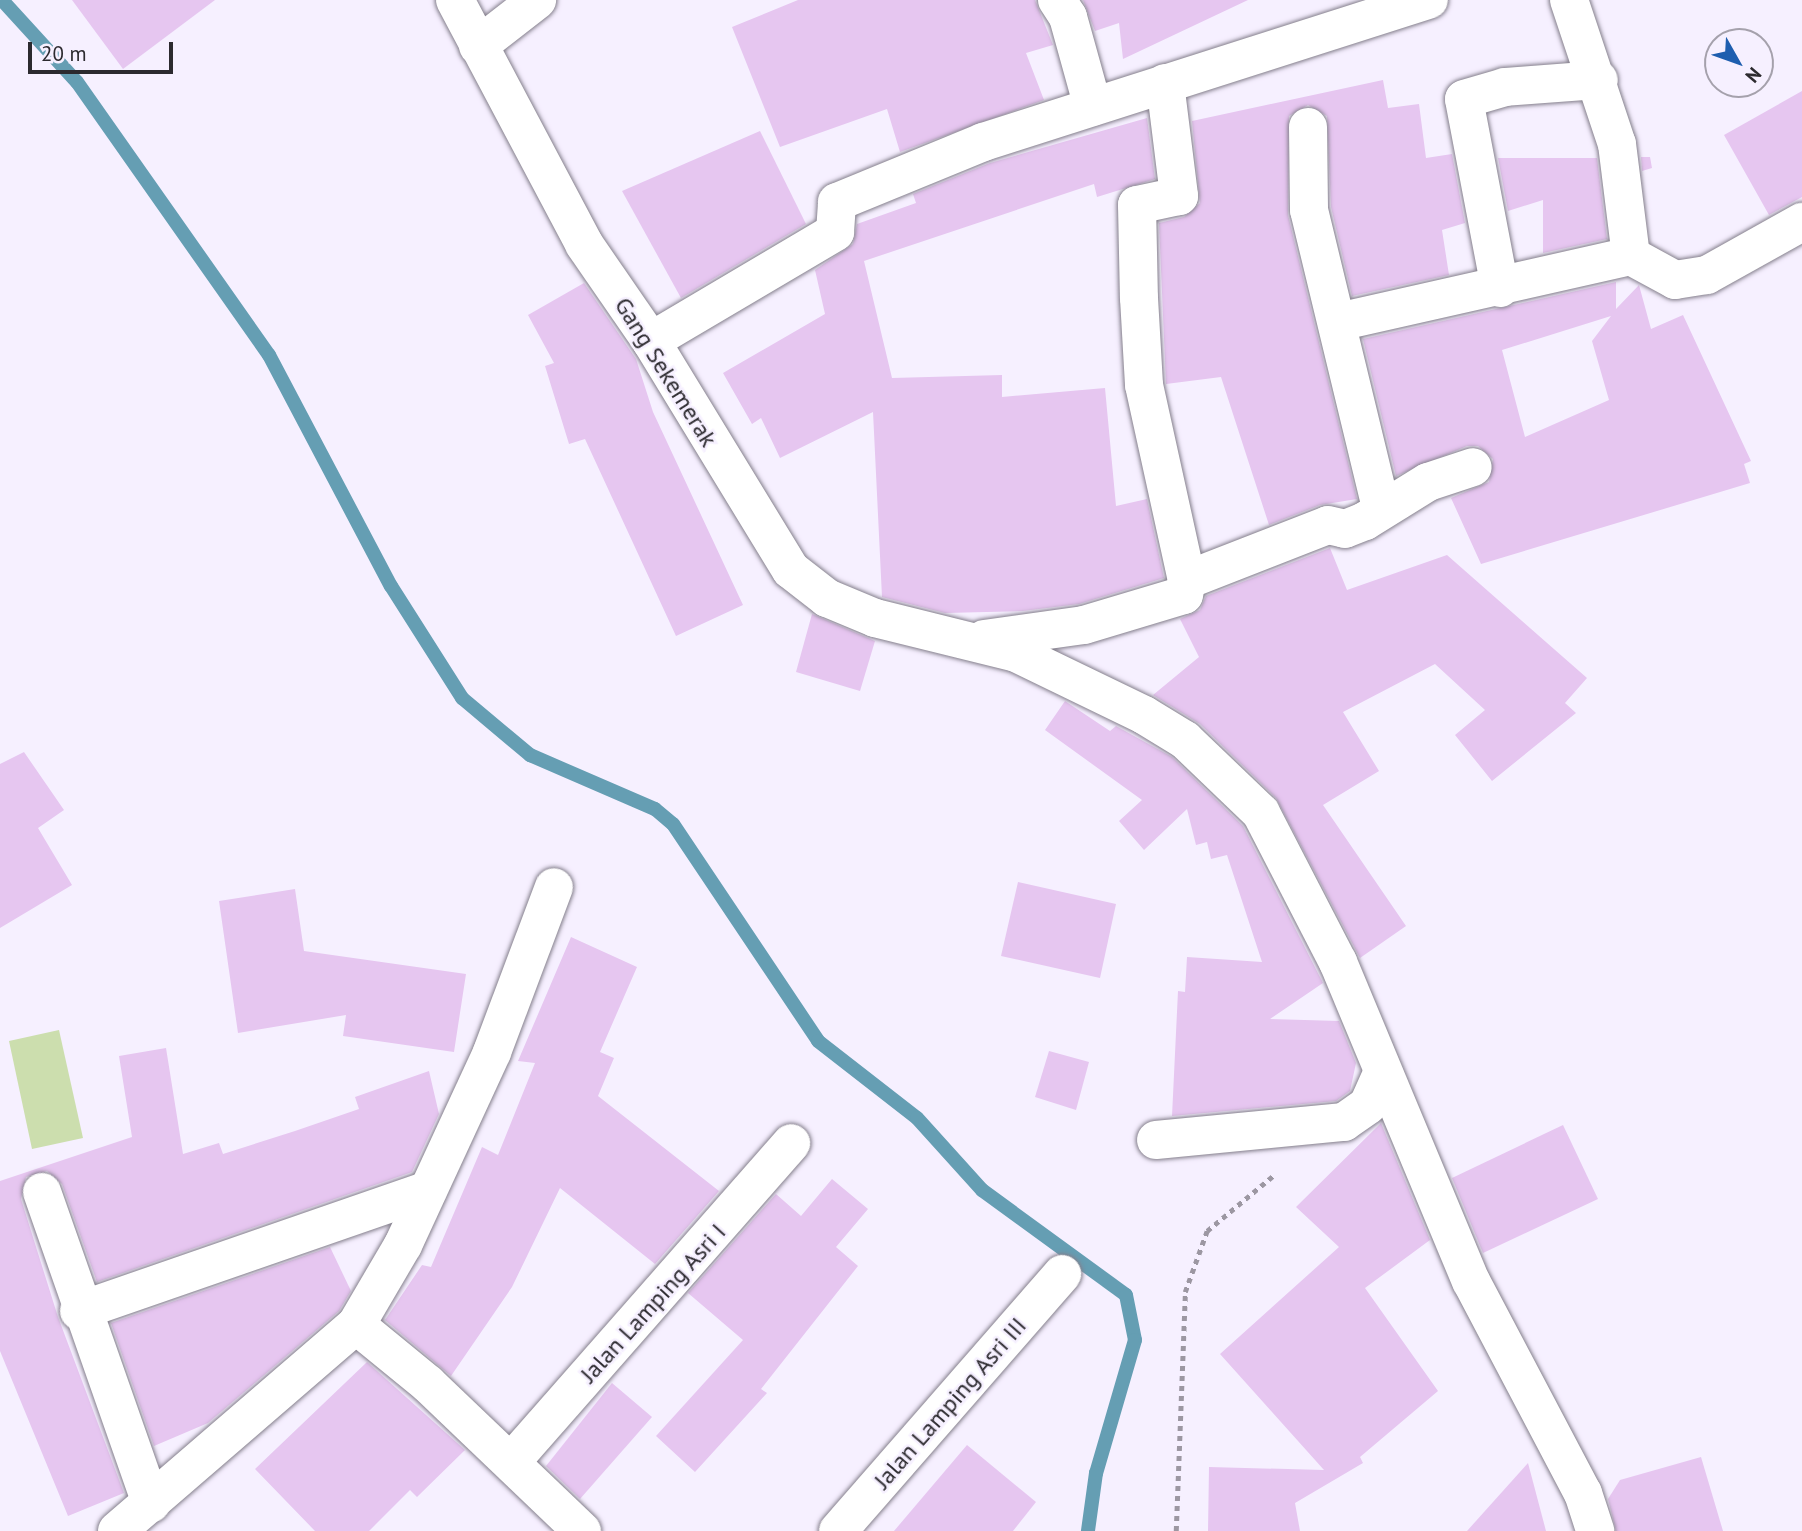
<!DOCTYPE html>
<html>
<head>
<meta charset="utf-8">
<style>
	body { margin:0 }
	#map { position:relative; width:1802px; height:1531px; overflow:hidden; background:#f6f0ff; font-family:"PT Sans",sans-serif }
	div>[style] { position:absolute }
	.green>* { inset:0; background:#ccdeae }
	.stream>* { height:14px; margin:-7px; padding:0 7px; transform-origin:7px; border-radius:7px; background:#659eb3 }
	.building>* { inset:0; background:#e6c6f0 }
	.path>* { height:4.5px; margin-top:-2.25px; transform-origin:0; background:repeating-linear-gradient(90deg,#9c97a2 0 5px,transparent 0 10px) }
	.roads { filter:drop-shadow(0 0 2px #847f8c) drop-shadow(0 0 2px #847f8c) }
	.minor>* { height:38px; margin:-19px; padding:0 19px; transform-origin:19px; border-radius:19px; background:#fff }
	span { translate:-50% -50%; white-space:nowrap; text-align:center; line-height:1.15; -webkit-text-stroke:5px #f6f0ff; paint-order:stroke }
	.street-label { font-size:24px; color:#2c2a2f }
	.north { position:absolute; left:1704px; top:28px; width:70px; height:70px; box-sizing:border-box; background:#f6f0ff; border:2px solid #a5a1ac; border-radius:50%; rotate:130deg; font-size:19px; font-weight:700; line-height:28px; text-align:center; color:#2c2a2f }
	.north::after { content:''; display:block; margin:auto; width:24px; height:32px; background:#1e5eaf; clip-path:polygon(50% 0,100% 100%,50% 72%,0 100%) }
	.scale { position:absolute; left:28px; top:42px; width:145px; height:32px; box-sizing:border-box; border:4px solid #2c2a2f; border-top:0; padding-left:9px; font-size:21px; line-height:24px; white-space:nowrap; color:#2c2a2f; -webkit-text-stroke:5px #f6f0ff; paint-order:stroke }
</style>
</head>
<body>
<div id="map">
	<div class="green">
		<i style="clip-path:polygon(59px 1030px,83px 1138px,32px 1149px,9px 1041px)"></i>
	</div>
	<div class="stream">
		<i style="left:2px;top:0;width:111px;rotate:47.6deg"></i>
		<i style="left:77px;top:82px;width:334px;rotate:54.9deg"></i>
		<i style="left:269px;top:355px;width:261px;rotate:62.2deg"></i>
		<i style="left:391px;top:586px;width:133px;rotate:57.6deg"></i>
		<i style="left:462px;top:698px;width:89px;rotate:40deg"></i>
		<i style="left:530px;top:755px;width:136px;rotate:23.4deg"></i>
		<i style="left:655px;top:809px;width:23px;rotate:40deg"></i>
		<i style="left:673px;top:824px;width:261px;rotate:56.2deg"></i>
		<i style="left:818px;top:1041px;width:125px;rotate:37.9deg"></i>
		<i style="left:917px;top:1118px;width:97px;rotate:47.9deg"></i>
		<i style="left:982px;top:1190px;width:178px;rotate:36.1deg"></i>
		<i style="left:1126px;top:1295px;width:46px;rotate:78.7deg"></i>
		<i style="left:1135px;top:1340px;width:139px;rotate:106.3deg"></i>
		<i style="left:1096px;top:1473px;width:59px;rotate:97.9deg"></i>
	</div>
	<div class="building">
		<i style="clip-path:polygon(72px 0,215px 0,123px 69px)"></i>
		<i style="clip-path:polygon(798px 0,1035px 0,1053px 45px,1026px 53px,1044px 100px,900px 152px,887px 109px,780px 147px,732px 27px)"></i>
		<i style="clip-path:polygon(1083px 0,1248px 0,1123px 59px,1119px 23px,1095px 31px)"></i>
		<i style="clip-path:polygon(1383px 80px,1388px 108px,1419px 104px,1426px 158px,1452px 154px,1465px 223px,1442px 230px,1449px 275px,1352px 296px,1331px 207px,1327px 116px,1308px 105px,1289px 116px,1288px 215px,1357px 499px,1320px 505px,1269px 525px,1221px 377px,1166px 384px,1159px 223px,1184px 217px,1200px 203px,1192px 121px)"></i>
		<i style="clip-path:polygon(1802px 91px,1802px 197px,1769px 215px,1724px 135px)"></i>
		<i style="clip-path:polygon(1147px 118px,1155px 179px,1097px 197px,1094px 184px,864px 261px,892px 378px,1002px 375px,1002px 397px,1105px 388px,1116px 506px,1147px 499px,1164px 578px,1079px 604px,1023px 611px,945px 613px,882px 597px,873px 412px,780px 458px,761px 418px,752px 424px,723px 373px,825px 314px,815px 270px,853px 244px,857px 224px,916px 203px,913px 194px,990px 163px)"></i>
		<i style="clip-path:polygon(760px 131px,806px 224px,681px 298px,622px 191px)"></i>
		<i style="clip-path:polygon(1641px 157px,1650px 157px,1652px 168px,1642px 171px)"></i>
		<i style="clip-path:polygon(1498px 158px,1597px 158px,1607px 239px,1543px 253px,1543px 200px,1508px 211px)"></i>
		<i style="clip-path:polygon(evenodd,1616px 282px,1616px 309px,1639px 285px,1651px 329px,1683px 315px,1751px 461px,1744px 464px,1750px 483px,1481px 564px,1451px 498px,1489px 482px,1493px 459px,1478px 446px,1467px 446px,1396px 476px,1363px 339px,1616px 282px,1611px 316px,1592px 341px,1609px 400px,1525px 437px,1502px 350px,1611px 316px)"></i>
		<i style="clip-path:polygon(584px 283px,636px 359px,653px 412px,743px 605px,676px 636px,585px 439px,569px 444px,545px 366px,554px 363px,528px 315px)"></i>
		<i style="clip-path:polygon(1330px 548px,1347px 590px,1447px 555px,1587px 678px,1565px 703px,1576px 713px,1492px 781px,1455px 735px,1485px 710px,1435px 664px,1343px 712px,1379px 771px,1323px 805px,1406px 926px,1360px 958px,1276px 798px,1200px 724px,1153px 695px,1199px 657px,1180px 619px,1200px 610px,1206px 596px)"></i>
		<i style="clip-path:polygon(812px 614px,875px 641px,860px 691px,796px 672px)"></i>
		<i style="clip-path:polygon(1065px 701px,1110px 731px,1116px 726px,1172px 757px,1243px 826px,1323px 983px,1270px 1019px,1339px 1021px,1356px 1063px,1350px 1091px,1336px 1101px,1172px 1116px,1178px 991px,1185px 992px,1187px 957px,1262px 962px,1227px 855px,1211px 859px,1207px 842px,1196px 845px,1187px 809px,1144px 850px,1119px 821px,1142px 800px,1045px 730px)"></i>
		<i style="clip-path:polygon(24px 752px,64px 810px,38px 828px,72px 885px,0 928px,0 764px)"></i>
		<i style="clip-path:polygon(1018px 882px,1116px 904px,1100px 978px,1001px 956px)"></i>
		<i style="clip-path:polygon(295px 889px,304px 951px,466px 974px,454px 1052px,343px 1036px,346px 1015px,238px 1033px,219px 901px)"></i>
		<i style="clip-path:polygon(571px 937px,637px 967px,600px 1052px,614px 1058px,598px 1096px,719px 1191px,655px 1264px,560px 1188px,512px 1287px,451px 1376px,385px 1320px,422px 1265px,431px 1267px,482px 1147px,498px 1155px,535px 1063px,518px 1061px)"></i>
		<i style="clip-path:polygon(166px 1048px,183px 1154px,219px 1143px,223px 1154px,295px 1131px,359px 1109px,355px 1097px,429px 1071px,439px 1114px,412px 1172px,97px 1282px,62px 1184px,47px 1171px,26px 1177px,21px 1199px,58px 1317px,124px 1493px,68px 1516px,0 1351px,0 1181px,132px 1137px,119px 1056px)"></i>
		<i style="clip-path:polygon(1049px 1051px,1089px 1062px,1076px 1110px,1035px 1097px)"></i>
		<i style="clip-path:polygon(1381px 1123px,1430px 1240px,1365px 1288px,1438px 1391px,1360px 1457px,1363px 1463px,1295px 1503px,1300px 1531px,1208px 1531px,1209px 1467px,1324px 1470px,1220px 1354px,1339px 1247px,1296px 1207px)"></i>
		<i style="clip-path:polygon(1563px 1125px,1598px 1199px,1483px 1253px,1452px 1178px)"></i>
		<i style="clip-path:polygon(832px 1179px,868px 1209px,836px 1247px,858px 1266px,761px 1389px,767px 1393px,695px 1472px,656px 1436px,743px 1340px,688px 1293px,776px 1194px,801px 1216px)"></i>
		<i style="clip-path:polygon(330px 1247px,351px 1291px,339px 1311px,208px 1423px,154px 1446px,111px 1323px)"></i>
		<i style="clip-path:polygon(367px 1362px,465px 1450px,417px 1497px,410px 1490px,369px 1531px,315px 1531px,255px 1469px)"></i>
		<i style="clip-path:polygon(612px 1383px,652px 1417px,580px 1499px,546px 1466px)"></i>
		<i style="clip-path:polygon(967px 1445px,1036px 1502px,1013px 1531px,894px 1531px)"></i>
		<i style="clip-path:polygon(1701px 1457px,1723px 1531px,1616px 1531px,1608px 1499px,1620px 1480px)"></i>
		<i style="clip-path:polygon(1528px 1463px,1546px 1531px,1467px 1531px)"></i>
	</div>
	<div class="path">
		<i style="left:1176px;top:1531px;width:239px;rotate:-87.8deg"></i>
		<i style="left:1185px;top:1292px;width:65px;rotate:-70.2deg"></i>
		<i style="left:1207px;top:1231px;width:87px;rotate:-39.9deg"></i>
	</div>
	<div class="roads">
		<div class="minor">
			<i style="left:455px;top:0;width:276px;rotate:62.1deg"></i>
			<i style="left:584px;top:244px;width:118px;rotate:55.4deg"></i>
			<i style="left:651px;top:341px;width:268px;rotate:58.6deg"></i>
			<i style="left:791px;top:570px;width:46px;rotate:37.9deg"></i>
			<i style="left:827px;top:598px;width:52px;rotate:22.6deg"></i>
			<i style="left:875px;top:618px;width:145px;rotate:13.9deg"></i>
			<i style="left:1016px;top:653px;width:142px;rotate:25.8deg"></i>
			<i style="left:1144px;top:715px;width:48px;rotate:31.4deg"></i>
			<i style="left:1185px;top:740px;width:105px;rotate:43.8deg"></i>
			<i style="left:1261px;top:813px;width:168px;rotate:62.7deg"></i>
			<i style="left:1338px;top:962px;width:346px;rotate:67.4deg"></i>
			<i style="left:1471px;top:1281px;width:240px;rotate:62.2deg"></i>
			<i style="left:1583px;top:1493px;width:40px;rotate:72deg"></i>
			<i style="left:1057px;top:0;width:20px;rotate:57deg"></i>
			<i style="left:1068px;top:17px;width:93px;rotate:74.5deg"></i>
			<i style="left:1569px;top:0;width:152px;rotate:71.6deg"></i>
			<i style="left:1617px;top:144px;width:113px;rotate:82.9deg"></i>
			<i style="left:478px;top:46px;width:75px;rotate:-37.9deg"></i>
			<i style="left:1165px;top:83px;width:114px;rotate:82.9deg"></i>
			<i style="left:1179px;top:196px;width:43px;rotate:167.9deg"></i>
			<i style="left:1137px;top:205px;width:93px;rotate:88.8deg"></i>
			<i style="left:1139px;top:298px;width:87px;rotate:86.7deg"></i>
			<i style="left:1144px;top:385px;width:200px;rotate:77.6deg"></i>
			<i style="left:1308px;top:127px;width:83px;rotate:89.3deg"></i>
			<i style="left:1309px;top:210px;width:306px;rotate:76.4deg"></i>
			<i style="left:1500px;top:288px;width:192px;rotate:-100.8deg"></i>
			<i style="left:1464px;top:99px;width:43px;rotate:-16.3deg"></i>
			<i style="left:1505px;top:87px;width:94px;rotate:-4.3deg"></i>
			<i style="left:1338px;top:322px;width:300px;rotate:-12.7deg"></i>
			<i style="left:1631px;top:256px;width:50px;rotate:28.6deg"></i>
			<i style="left:1675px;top:280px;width:32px;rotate:-9deg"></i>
			<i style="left:1707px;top:275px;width:109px;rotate:-29.2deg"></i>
			<i style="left:651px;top:341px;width:214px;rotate:-30.6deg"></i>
			<i style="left:835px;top:232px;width:30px;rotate:-86deg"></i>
			<i style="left:837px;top:202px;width:158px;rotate:-22.3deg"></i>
			<i style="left:983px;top:142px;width:468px;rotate:-17.7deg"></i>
			<i style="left:984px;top:639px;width:101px;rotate:-8deg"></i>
			<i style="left:1084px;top:625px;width:104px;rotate:-16.7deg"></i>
			<i style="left:1184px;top:595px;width:15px;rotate:-79deg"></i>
			<i style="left:1187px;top:580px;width:151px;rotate:-21.3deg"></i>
			<i style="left:1328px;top:525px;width:17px;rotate:13deg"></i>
			<i style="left:1345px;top:529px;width:22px;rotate:-22deg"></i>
			<i style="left:1365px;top:521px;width:74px;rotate:-31.8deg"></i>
			<i style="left:1428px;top:482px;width:47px;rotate:-18.4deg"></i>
			<i style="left:1156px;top:1140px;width:189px;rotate:-5.5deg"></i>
			<i style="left:1344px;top:1122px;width:29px;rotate:-35deg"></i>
			<i style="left:1368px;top:1105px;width:32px;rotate:-66deg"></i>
			<i style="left:42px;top:1192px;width:330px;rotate:70.7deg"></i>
			<i style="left:79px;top:1311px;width:369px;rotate:-19.1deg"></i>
			<i style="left:356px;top:1325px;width:93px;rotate:39.3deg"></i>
			<i style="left:428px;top:1384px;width:213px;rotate:43.7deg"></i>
			<i style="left:512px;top:1461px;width:423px;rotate:-48.7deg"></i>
			<i style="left:117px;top:1531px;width:316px;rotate:-40.8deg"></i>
			<i style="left:356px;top:1325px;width:93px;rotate:-59.6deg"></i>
			<i style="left:403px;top:1245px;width:213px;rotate:-65.2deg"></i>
			<i style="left:492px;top:1052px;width:176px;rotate:-69.4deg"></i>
			<i style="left:838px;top:1531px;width:341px;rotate:-48.9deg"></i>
		</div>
	</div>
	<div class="street-label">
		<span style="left:666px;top:372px;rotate:58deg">Gang Sekemerak</span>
		<span style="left:653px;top:1303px;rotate:-48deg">Jalan Lamping Asri I</span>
		<span style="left:950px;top:1403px;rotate:-49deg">Jalan Lamping Asri III</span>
	</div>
	<div class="north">N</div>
	<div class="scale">20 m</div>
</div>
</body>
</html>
